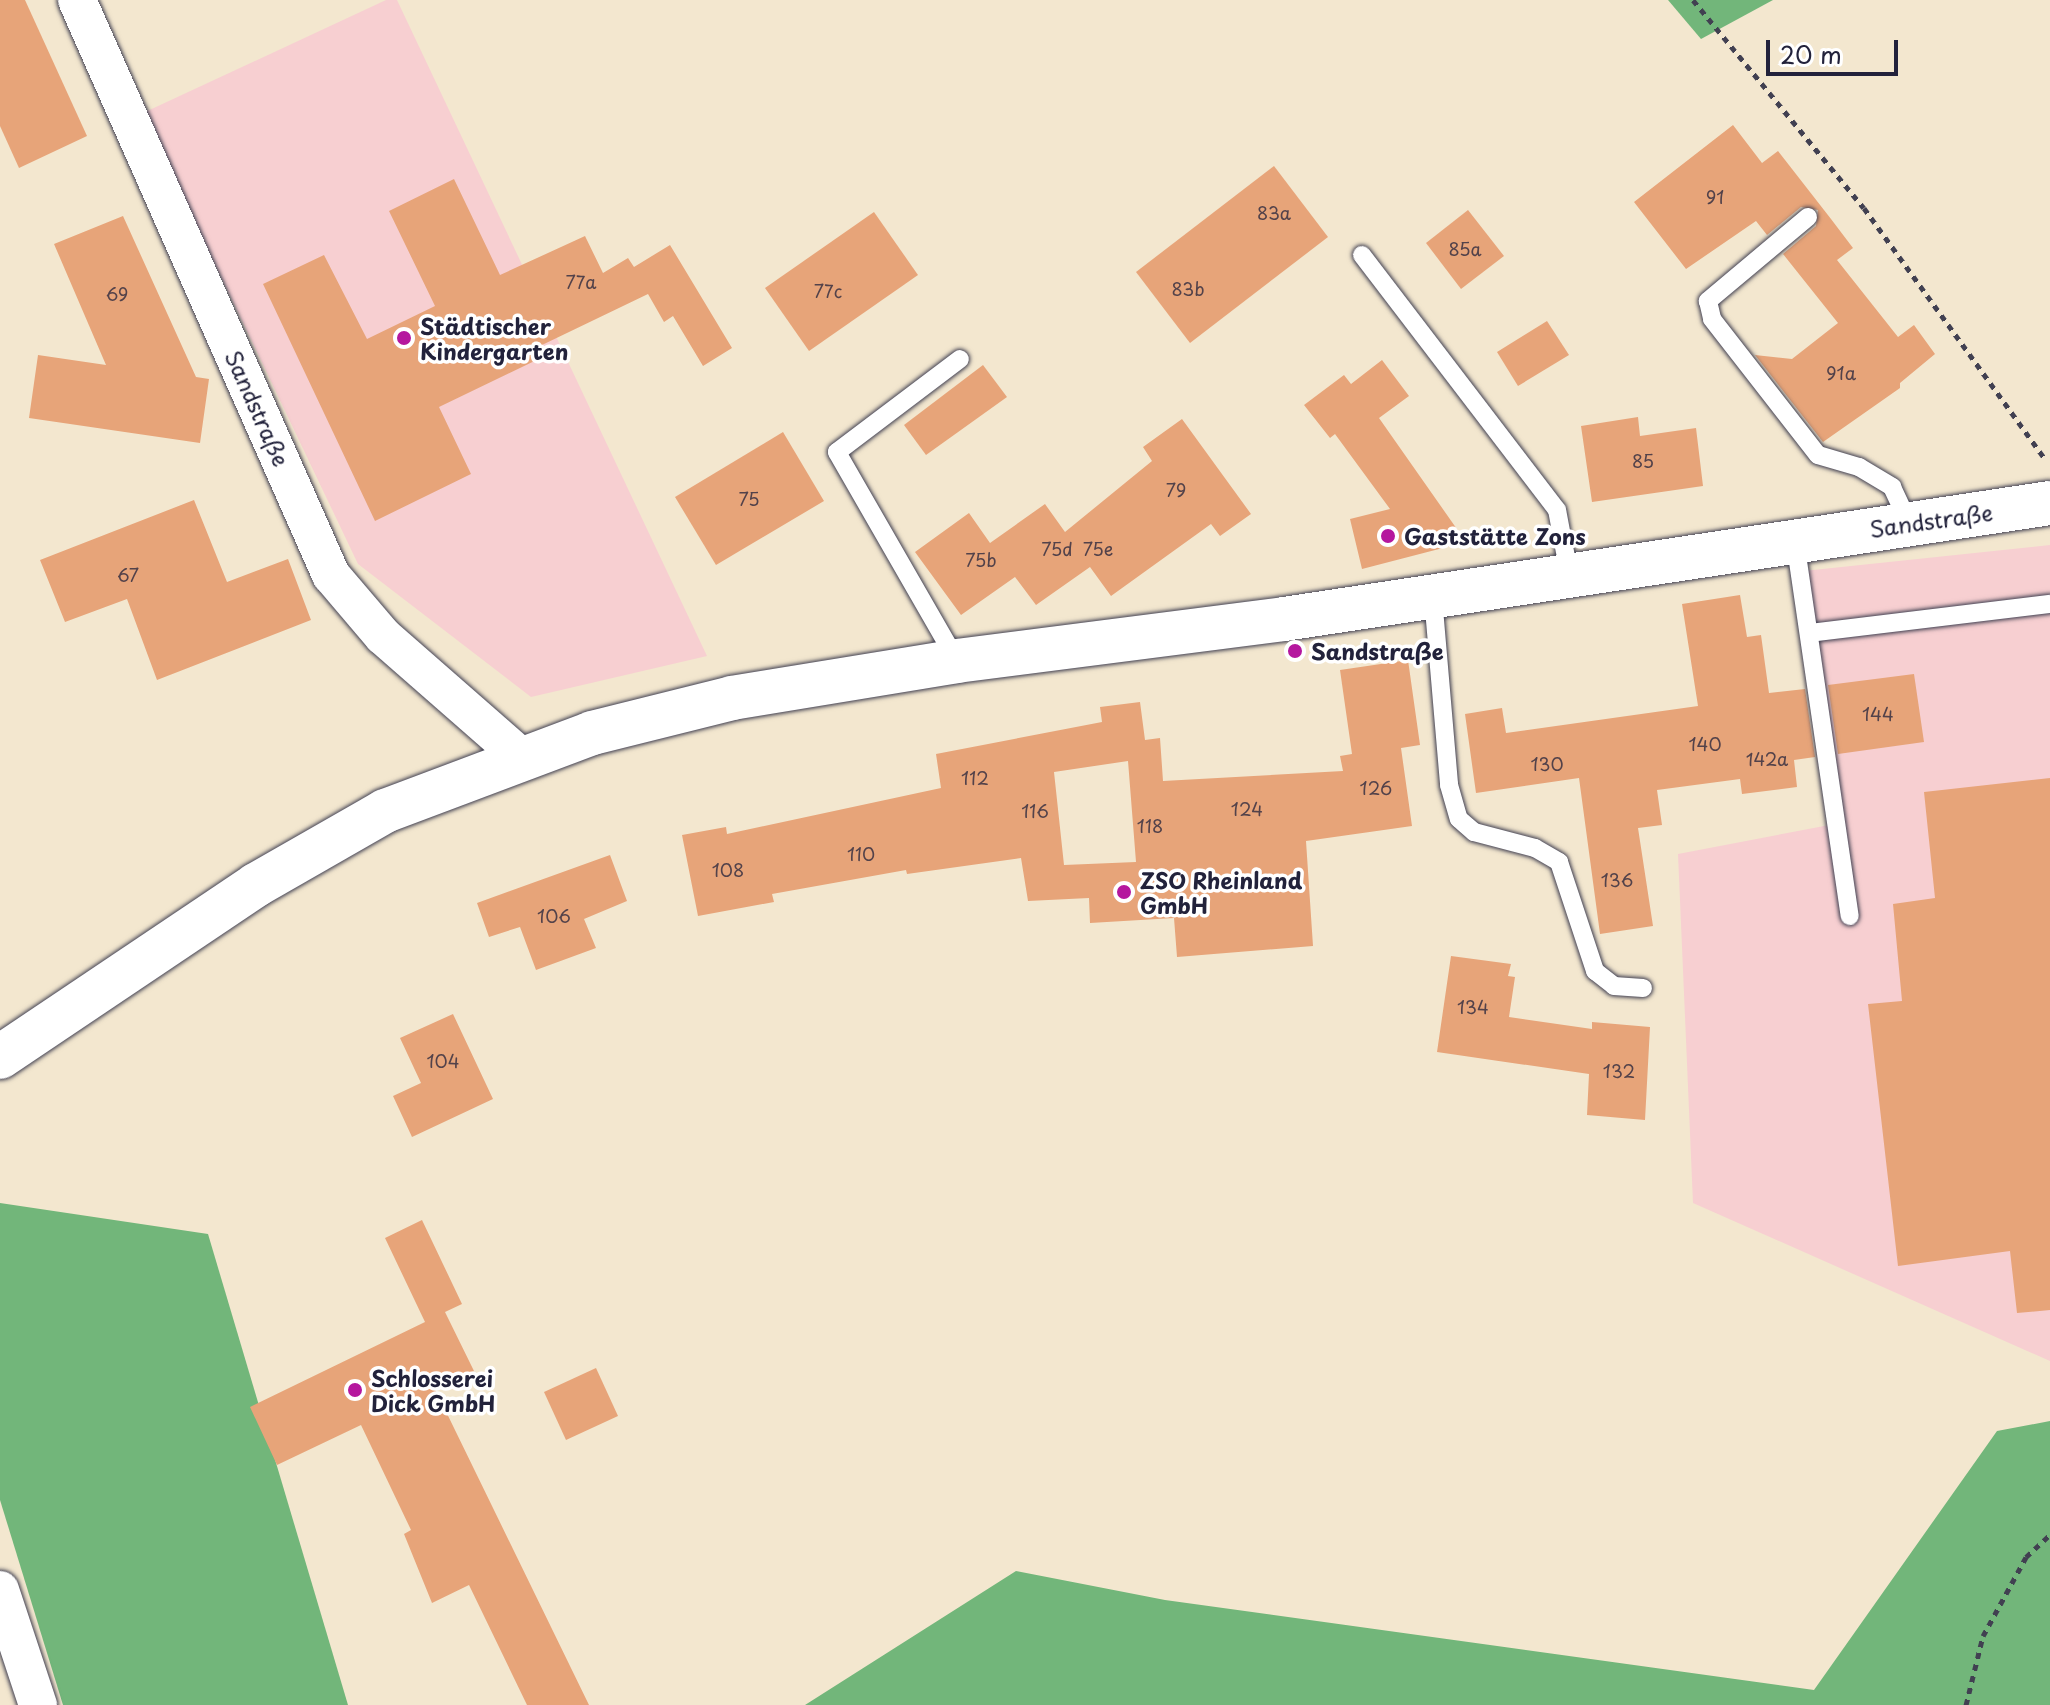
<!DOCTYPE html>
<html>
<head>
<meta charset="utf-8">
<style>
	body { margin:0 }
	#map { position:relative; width:2050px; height:1705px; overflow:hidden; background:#f3e7cf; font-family:"Playpen Sans",sans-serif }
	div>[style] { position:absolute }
	.built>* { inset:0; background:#f7cfd1 }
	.forest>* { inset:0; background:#72b67a }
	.building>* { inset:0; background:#e7a479 }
	.path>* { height:5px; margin-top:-2.5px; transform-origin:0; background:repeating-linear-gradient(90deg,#414051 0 6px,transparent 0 12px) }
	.roads { filter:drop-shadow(0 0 2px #414051) drop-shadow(0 0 2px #414051) }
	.lane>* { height:18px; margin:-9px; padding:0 9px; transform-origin:9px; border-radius:9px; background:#fff }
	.street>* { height:38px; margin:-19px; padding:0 19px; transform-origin:19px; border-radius:19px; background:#fff }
	.secondary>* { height:44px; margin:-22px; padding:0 22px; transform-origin:22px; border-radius:22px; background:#fff }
	.dots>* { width:22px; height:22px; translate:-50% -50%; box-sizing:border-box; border:4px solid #fff; border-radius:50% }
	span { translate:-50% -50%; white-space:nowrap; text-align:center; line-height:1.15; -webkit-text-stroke:7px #fff; paint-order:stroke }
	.number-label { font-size:18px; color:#53424a }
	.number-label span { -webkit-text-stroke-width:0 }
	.poi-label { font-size:22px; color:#22223b; font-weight:700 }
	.left { translate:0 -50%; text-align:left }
	.street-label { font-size:22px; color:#22223b }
	.scale { position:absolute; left:1766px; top:40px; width:132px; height:36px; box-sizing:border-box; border:4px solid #22223b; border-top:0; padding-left:10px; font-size:24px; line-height:28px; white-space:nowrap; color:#22223b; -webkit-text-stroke:6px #fff; paint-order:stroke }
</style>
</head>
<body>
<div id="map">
	<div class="built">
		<i style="clip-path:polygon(386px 0,397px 0,707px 656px,531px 697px,358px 564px,143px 113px)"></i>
		<i style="clip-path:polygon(2050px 545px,2050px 1361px,1693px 1203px,1678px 854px,1840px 823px,1794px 572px)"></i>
	</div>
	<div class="forest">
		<i style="clip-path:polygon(1668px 0,1773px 0,1701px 39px)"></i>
		<i style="clip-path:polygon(0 1203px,208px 1234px,348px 1705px,63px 1705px,0 1500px)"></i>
		<i style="clip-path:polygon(2050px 1421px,2050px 1705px,805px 1705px,1016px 1571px,1165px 1600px,1814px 1690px,1997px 1431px)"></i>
	</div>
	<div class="building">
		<i style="clip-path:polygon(0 0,25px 0,87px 136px,19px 168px,0 126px)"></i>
		<i style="clip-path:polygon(1733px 125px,1762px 163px,1778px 151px,1831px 219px,1853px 248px,1837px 260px,1898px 337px,1914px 325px,1935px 354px,1900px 383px,1900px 388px,1823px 442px,1755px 355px,1792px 359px,1838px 323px,1783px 254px,1816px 226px,1818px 210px,1801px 207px,1767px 235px,1756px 221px,1686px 269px,1634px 202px)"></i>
		<i style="clip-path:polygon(1274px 166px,1328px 237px,1190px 343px,1136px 272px)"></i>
		<i style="clip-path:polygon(454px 179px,500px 275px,585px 236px,603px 273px,628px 258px,634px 267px,670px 245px,732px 348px,703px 366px,673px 316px,664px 322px,648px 294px,542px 345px,547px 355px,439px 407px,471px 474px,375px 521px,263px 284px,324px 255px,367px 339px,435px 306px,389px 211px)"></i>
		<i style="clip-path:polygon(1468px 210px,1504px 256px,1461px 289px,1426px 243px)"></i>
		<i style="clip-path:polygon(874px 212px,918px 275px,809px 351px,765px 288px)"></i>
		<i style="clip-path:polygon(123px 216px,196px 377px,209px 379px,200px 443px,29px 418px,38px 355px,106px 365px,54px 244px)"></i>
		<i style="clip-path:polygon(1547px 321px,1569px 355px,1518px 386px,1497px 352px)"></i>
		<i style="clip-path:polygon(1382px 360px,1409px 396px,1379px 418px,1466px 542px,1362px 569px,1350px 519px,1390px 509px,1335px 434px,1330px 438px,1304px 405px,1344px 375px,1351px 384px)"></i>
		<i style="clip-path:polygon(983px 365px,1007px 397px,926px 455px,904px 425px)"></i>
		<i style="clip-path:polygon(1638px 417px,1640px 436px,1696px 428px,1703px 486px,1592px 502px,1581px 426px)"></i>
		<i style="clip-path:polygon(1182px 419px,1251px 514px,1220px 536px,1211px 524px,1111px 596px,1090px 567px,1036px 605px,1015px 577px,961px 615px,915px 552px,969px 513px,990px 543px,1045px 504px,1065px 532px,1152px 461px,1143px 447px)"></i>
		<i style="clip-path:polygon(783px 432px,824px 501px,716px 565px,675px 497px)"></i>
		<i style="clip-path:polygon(194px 500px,227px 582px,288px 559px,311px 620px,157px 680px,127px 599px,65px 622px,40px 560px)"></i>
		<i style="clip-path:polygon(1740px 595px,1747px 637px,1761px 635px,1769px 693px,1805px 689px,1815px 757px,1794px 760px,1797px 787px,1742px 794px,1740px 779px,1657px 790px,1662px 825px,1638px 828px,1653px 926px,1600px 934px,1579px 778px,1476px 793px,1465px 714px,1502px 708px,1506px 733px,1698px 706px,1682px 604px)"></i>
		<i style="clip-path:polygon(evenodd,1408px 660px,1420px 745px,1401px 748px,1412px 826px,1306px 841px,1313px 946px,1177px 957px,1174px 918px,1090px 923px,1089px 898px,1028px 901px,1021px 858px,907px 874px,906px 870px,772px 894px,774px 902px,698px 916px,682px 835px,726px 827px,727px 834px,941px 788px,936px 754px,1102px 722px,1100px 707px,1140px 702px,1145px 740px,1160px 738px,1163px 781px,1343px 771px,1340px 756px,1352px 754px,1340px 670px,1408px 660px,1128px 761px,1136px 862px,1064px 865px,1054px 772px,1128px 761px)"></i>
		<i style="clip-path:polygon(1914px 674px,1924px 742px,1838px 754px,1828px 685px)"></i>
		<i style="clip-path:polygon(2050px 778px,2050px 1310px,2017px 1313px,2010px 1251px,1898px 1266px,1868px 1004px,1902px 1001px,1893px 904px,1935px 898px,1924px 792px)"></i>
		<i style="clip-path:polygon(610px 855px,627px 901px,584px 919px,596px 948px,536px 970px,520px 927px,489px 937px,477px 903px)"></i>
		<i style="clip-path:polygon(1451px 956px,1511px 964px,1508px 976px,1515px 977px,1509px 1017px,1592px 1029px,1592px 1022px,1650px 1027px,1645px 1120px,1587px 1115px,1589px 1074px,1437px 1052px)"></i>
		<i style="clip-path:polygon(453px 1014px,493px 1099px,412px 1137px,393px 1096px,421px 1083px,400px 1038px)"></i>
		<i style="clip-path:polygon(422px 1220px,462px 1304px,445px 1312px,474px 1371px,435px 1389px,589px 1705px,527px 1705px,469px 1585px,432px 1603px,404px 1534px,411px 1530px,361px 1425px,277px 1465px,250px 1407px,425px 1322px,385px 1238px)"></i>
		<i style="clip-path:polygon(596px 1368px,618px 1416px,566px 1440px,544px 1392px)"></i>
	</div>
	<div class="path">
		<i style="left:1693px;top:0;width:269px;rotate:50.6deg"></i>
		<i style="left:1864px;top:208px;width:309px;rotate:54.2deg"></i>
		<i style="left:1966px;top:1705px;width:71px;rotate:-76.2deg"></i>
		<i style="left:1983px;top:1636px;width:90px;rotate:-61.4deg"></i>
		<i style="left:2026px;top:1557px;width:33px;rotate:-43deg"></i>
	</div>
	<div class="roads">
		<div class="lane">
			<i style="left:1808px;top:217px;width:131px;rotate:140deg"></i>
			<i style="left:1708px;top:301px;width:18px;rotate:77deg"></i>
			<i style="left:1712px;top:319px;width:172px;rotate:52.1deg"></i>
			<i style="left:1818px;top:455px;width:43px;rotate:16.3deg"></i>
			<i style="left:1859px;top:467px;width:39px;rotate:31deg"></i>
			<i style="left:1892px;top:487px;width:40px;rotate:65deg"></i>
			<i style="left:1362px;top:255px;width:321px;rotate:52.6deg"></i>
			<i style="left:1557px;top:510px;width:64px;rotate:79.2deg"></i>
			<i style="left:1795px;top:541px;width:379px;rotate:81.7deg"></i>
			<i style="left:1433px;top:597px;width:189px;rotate:85.1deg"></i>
			<i style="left:1449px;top:785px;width:35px;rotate:74deg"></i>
			<i style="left:1459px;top:819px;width:20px;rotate:41deg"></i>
			<i style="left:1474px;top:832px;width:63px;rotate:14.7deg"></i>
			<i style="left:1535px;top:848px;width:28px;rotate:30deg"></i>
			<i style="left:1559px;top:862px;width:115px;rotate:71.7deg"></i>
			<i style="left:1595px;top:971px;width:24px;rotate:38deg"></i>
			<i style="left:1614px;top:986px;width:29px;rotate:4deg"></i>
			<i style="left:1809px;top:633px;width:243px;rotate:-6.9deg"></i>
			<i style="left:957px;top:661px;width:241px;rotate:-119.9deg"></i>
			<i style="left:837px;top:452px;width:154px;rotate:-37.1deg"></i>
		</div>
		<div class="street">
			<i style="left:77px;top:0;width:629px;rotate:66.17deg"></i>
			<i style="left:331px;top:575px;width:80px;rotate:49.6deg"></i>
			<i style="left:383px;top:636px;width:184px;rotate:41.2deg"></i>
			<i style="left:0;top:1590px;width:121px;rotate:71.7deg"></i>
		</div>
		<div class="secondary">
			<i style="left:0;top:1057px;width:308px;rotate:-33.9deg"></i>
			<i style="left:256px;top:885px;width:149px;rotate:-29.8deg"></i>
			<i style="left:385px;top:811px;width:221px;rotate:-20.6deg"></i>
			<i style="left:592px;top:733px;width:144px;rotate:-14deg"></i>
			<i style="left:732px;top:698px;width:228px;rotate:-9.3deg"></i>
			<i style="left:957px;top:661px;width:330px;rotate:-7.3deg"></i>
			<i style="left:1284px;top:619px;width:775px;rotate:-8.61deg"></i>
		</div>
	</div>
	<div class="dots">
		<i style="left:404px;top:338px;background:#b5179e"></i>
		<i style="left:1388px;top:536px;background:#b5179e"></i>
		<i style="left:1295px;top:651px;background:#b5179e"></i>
		<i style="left:1124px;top:892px;background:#b5179e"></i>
		<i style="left:355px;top:1390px;background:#b5179e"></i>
	</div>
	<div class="number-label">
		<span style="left:1715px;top:197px">91</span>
		<span style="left:1274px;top:213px">83a</span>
		<span style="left:1465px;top:249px">85a</span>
		<span style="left:581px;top:282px">77a</span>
		<span style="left:1188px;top:289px">83b</span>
		<span style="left:828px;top:291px">77c</span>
		<span style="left:117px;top:294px">69</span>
		<span style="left:1841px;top:373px">91a</span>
		<span style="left:1643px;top:461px">85</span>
		<span style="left:1176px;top:490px">79</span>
		<span style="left:749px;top:499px">75</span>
		<span style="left:1057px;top:549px">75d</span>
		<span style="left:1098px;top:549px">75e</span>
		<span style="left:981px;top:560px">75b</span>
		<span style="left:128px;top:575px">67</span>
		<span style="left:1878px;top:714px">144</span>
		<span style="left:1705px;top:744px">140</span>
		<span style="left:1767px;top:759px">142a</span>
		<span style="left:1547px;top:764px">130</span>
		<span style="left:975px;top:778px">112</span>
		<span style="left:1376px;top:788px">126</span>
		<span style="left:1247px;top:809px">124</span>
		<span style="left:1035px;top:811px">116</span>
		<span style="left:1150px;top:826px">118</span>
		<span style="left:861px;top:854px">110</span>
		<span style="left:728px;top:870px">108</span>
		<span style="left:1617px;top:880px">136</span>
		<span style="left:554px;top:916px">106</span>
		<span style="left:1473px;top:1007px">134</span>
		<span style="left:443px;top:1061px">104</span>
		<span style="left:1619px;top:1071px">132</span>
	</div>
	<div class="poi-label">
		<span class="left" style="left:420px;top:338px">Städtischer<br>Kindergarten</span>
		<span class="left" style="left:1404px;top:536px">Gaststätte Zons</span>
		<span class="left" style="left:1311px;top:651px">Sandstraße</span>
		<span class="left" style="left:1140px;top:892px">ZSO Rheinland<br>GmbH</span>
		<span class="left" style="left:371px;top:1390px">Schlosserei<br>Dick GmbH</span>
	</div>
	<div class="street-label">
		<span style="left:258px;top:408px;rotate:66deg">Sandstraße</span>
		<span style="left:1931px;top:520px;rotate:-8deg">Sandstraße</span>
	</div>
	<div class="scale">20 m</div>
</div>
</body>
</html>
